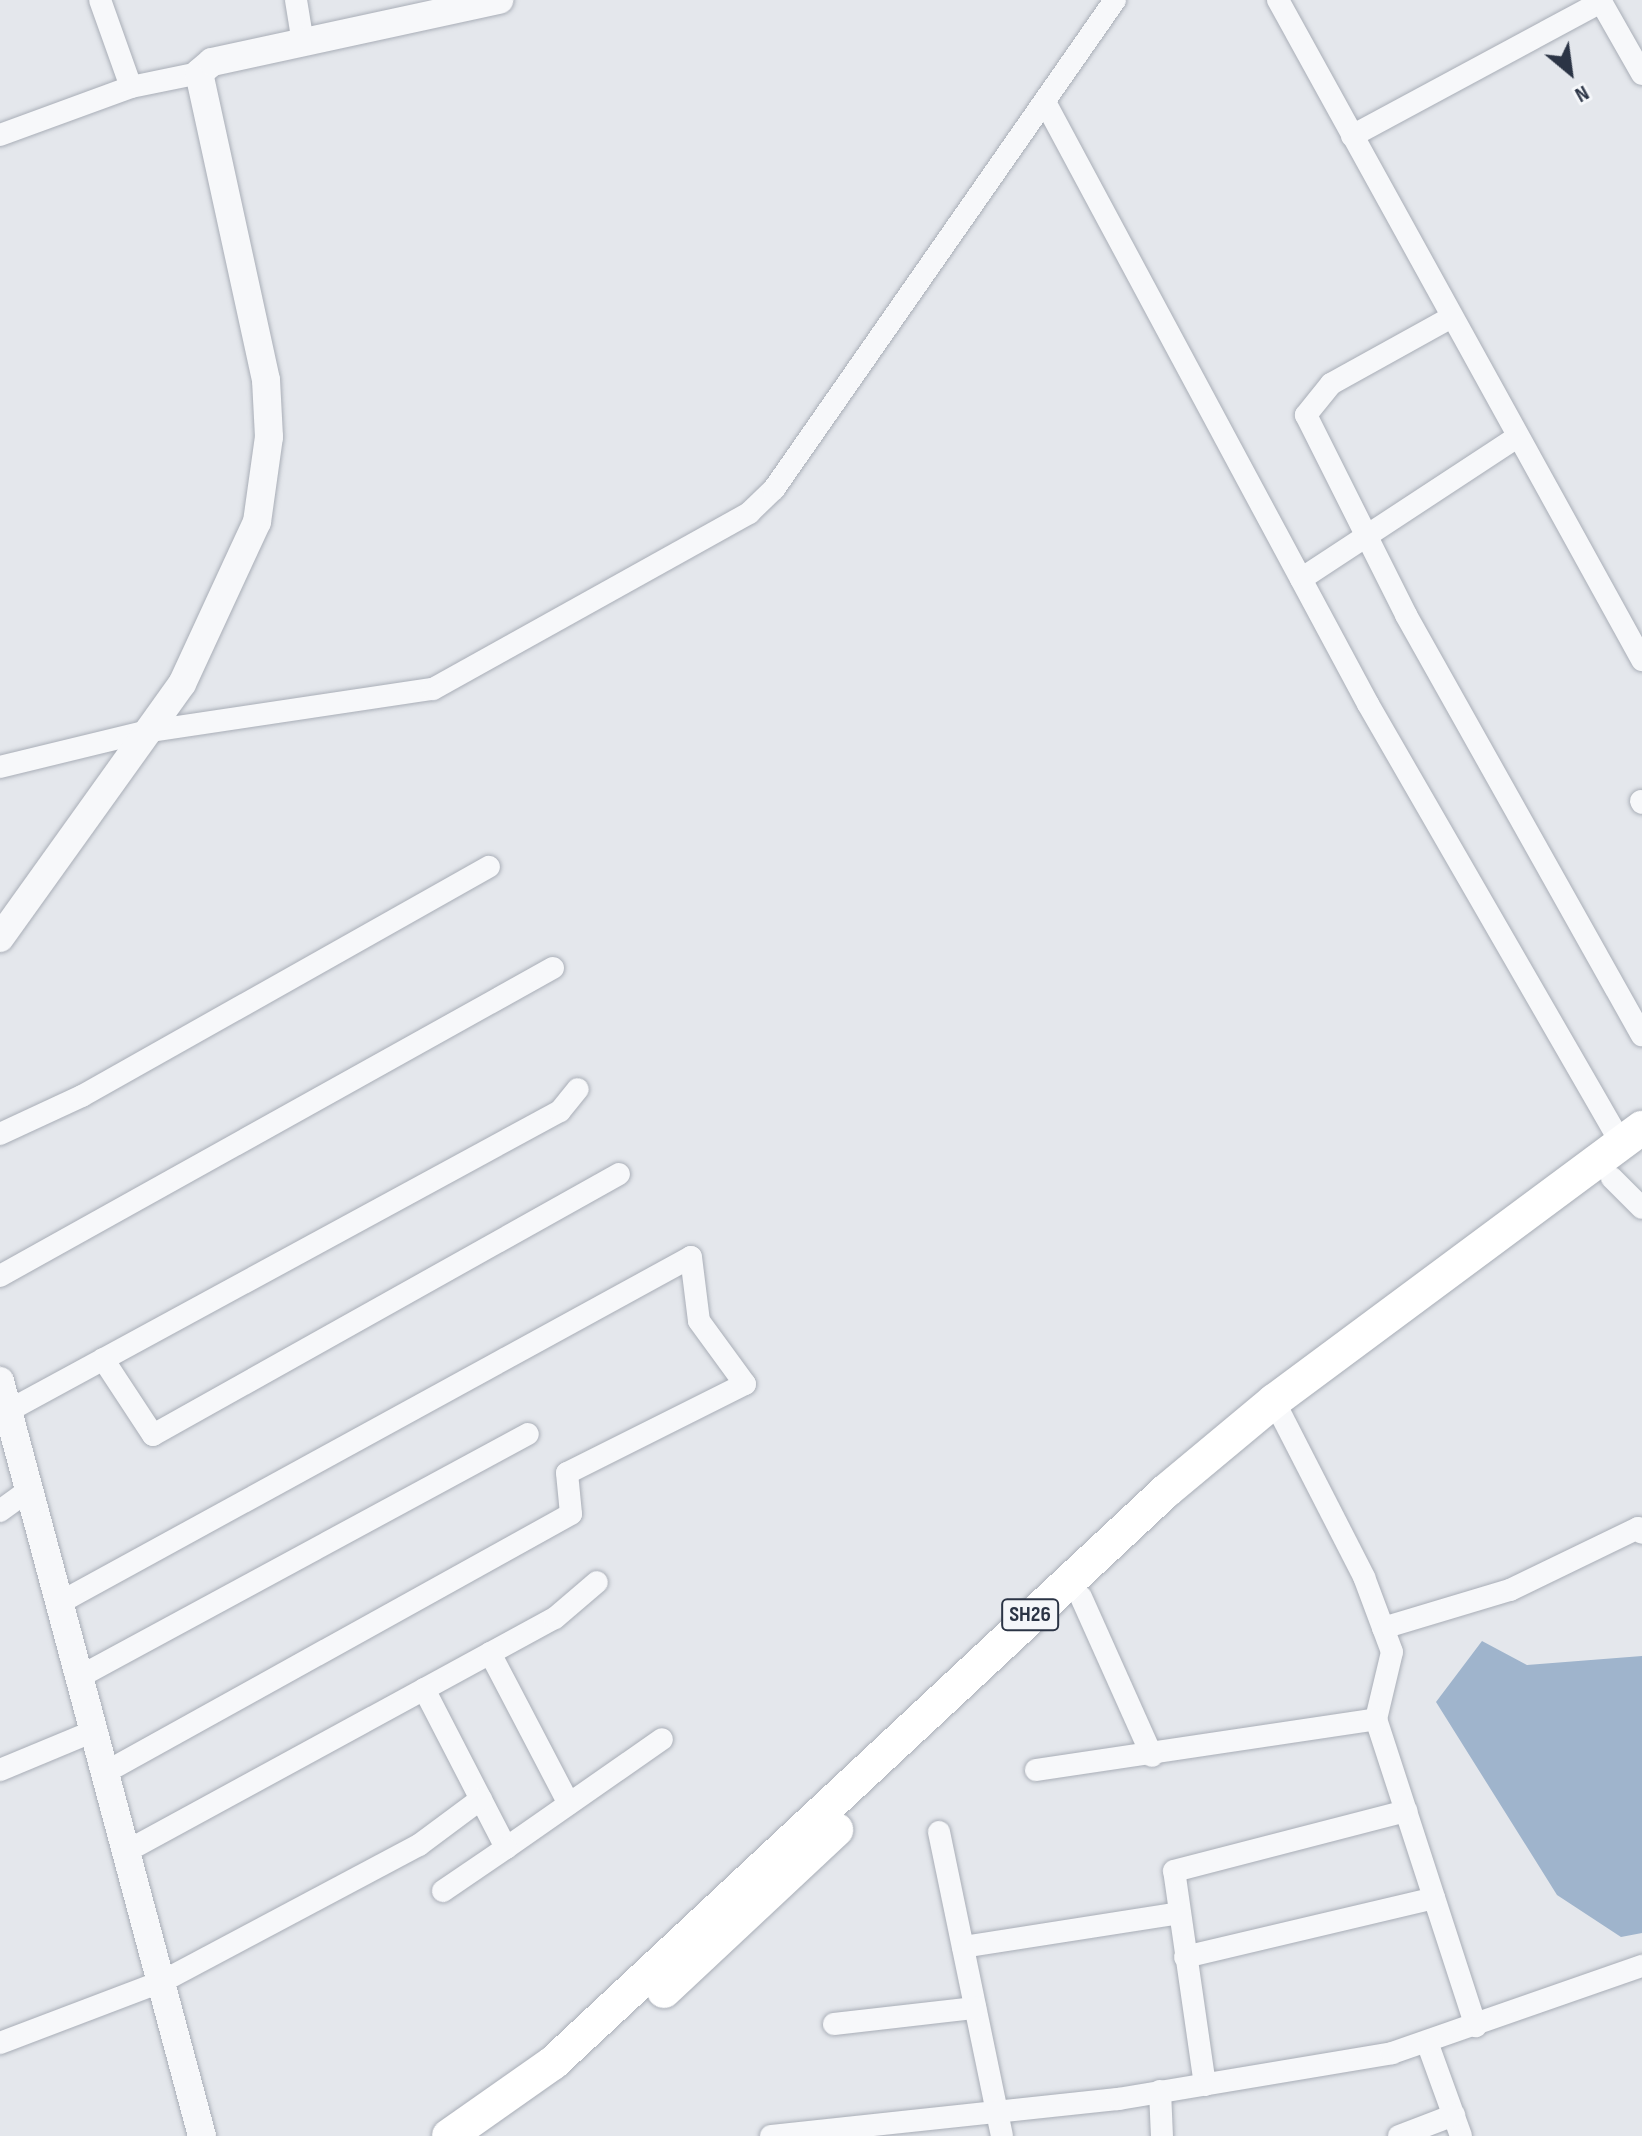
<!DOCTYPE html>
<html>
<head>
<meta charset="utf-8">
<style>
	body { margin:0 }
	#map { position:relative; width:1642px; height:2136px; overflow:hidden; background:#e4e7ec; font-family:"Sofia Sans Condensed",sans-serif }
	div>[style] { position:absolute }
	.water>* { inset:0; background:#9fb4cc }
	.roads { filter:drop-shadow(0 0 2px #a9aeb7) drop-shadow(0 0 2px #a9aeb7) }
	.minor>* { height:22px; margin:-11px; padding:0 11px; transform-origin:11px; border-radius:11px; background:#f7f8fa }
	.tertiary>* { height:28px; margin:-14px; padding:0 14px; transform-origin:14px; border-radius:14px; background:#f7f8fa }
	.primary>* { height:34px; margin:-17px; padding:0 17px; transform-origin:17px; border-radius:17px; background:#fff }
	span { translate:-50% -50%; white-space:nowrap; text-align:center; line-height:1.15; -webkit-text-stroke:6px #f4f6f9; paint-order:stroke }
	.shield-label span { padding:2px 6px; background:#f4f6f9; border:2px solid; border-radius:6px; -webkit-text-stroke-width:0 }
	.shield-label { font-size:22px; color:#2b3445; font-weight:700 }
	.north { position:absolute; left:1530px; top:32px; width:80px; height:80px; -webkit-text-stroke:6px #f4f6f9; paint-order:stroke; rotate:151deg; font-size:22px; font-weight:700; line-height:32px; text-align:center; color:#2b3445 }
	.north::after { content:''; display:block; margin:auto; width:28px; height:36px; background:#2b3445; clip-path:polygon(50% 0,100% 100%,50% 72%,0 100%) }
</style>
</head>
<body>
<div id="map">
	<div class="water">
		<i style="clip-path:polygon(1482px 1641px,1527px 1665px,1642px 1656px,1642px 1933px,1621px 1937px,1557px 1895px,1436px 1702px)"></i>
	</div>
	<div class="roads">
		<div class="minor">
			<i style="left:100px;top:0;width:92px;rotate:70.4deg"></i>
			<i style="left:296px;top:0;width:44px;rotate:80.8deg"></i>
			<i style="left:1278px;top:0;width:754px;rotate:61.12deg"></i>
			<i style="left:1600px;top:0;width:85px;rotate:60.4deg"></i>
			<i style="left:1046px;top:104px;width:681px;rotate:61.78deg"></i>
			<i style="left:1368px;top:704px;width:507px;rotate:60.04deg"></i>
			<i style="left:0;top:135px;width:140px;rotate:-20.1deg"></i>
			<i style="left:131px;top:87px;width:69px;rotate:-11.6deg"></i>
			<i style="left:1352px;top:136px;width:283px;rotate:-28.3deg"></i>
			<i style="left:1450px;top:318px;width:136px;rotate:151deg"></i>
			<i style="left:1331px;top:384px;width:40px;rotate:129deg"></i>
			<i style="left:1306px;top:415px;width:224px;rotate:63.4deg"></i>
			<i style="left:1406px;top:615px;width:482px;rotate:60.7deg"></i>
			<i style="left:1301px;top:579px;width:258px;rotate:-33.3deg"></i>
			<i style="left:0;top:767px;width:148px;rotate:-13.7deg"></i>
			<i style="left:144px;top:732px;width:292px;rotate:-8.5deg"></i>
			<i style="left:433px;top:689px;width:362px;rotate:-29.1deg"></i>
			<i style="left:749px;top:513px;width:35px;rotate:-44deg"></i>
			<i style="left:774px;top:489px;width:596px;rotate:-55.11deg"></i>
			<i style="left:1641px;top:801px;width:2px;rotate:63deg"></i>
			<i style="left:0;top:1134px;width:90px;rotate:-24.9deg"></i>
			<i style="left:82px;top:1096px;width:467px;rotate:-29.4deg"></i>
			<i style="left:1612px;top:1178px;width:42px;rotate:45deg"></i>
			<i style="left:0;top:1276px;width:633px;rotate:-29.12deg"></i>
			<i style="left:103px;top:1359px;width:91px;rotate:56.7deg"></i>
			<i style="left:153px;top:1435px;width:534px;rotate:-29.25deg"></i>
			<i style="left:1274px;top:1401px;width:198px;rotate:62.9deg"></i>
			<i style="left:1364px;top:1577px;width:80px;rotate:69.5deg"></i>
			<i style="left:1392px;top:1652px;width:69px;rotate:103.4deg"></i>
			<i style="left:1376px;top:1719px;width:323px;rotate:72deg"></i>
			<i style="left:8px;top:1411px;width:628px;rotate:-28.52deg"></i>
			<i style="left:560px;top:1111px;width:28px;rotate:-51deg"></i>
			<i style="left:0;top:1511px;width:37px;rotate:-36deg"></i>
			<i style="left:1081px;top:1597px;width:174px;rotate:65.9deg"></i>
			<i style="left:61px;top:1602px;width:718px;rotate:-28.71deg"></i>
			<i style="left:691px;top:1257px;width:64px;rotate:82.9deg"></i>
			<i style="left:699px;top:1321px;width:78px;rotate:53.9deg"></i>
			<i style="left:745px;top:1384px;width:199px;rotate:153.4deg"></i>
			<i style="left:567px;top:1473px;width:41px;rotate:84.4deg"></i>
			<i style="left:571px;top:1514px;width:530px;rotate:150.97deg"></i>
			<i style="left:1383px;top:1628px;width:133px;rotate:-16.7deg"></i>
			<i style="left:1510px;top:1590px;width:142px;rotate:-25.8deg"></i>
			<i style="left:1638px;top:1528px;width:6px;rotate:51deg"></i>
			<i style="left:490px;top:1653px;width:170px;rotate:62.4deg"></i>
			<i style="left:81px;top:1676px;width:508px;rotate:-28.43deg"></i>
			<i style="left:424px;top:1689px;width:179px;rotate:62.7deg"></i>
			<i style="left:506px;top:1848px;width:190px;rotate:-34.9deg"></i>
			<i style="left:0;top:1770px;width:104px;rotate:-22.6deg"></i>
			<i style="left:1036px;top:1770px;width:344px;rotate:-8.5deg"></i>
			<i style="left:939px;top:1832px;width:310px;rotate:78.3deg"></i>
			<i style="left:129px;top:1850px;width:485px;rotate:-28.6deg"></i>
			<i style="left:555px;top:1618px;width:55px;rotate:-40.6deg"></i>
			<i style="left:443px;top:1891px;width:76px;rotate:-34.3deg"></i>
			<i style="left:963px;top:1947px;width:219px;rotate:-8.9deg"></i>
			<i style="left:1185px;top:1957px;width:256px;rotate:-13.3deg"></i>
			<i style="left:834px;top:2024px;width:142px;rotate:-6.5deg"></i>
			<i style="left:1427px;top:2042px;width:100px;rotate:70.1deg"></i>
			<i style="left:0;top:2043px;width:174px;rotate:-20.8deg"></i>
			<i style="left:163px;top:1981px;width:290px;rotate:-28deg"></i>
			<i style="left:419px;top:1845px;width:77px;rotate:-36.6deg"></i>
			<i style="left:1205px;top:2085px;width:216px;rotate:-98.2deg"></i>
			<i style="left:1174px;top:1871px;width:240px;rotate:-14.5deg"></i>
			<i style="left:1160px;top:2091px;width:45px;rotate:87.5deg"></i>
			<i style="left:771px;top:2136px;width:349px;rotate:-6.1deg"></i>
			<i style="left:1118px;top:2099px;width:278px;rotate:-9.5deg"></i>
			<i style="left:1392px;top:2053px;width:265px;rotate:-19.2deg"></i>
			<i style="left:1399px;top:2136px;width:59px;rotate:-20.9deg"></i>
		</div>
		<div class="tertiary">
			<i style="left:0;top:938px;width:312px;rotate:-54.4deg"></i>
			<i style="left:182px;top:684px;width:179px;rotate:-65.2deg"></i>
			<i style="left:257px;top:522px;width:86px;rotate:-82deg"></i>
			<i style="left:269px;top:437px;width:57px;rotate:-93deg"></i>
			<i style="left:266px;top:380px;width:314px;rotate:-102.3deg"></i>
			<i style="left:199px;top:73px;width:17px;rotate:-40deg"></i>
			<i style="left:212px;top:62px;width:294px;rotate:-12.2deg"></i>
			<i style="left:0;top:1381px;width:782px;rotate:75.02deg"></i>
		</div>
		<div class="primary">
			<i style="left:664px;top:1991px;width:236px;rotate:-43.1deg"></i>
			<i style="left:449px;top:2136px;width:127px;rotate:-35.1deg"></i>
			<i style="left:553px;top:2063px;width:838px;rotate:-43.02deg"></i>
			<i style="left:1166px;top:1491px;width:141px;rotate:-39.8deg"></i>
			<i style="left:1274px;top:1401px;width:458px;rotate:-36.6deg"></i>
		</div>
	</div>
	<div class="shield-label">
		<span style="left:1030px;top:1615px">SH26</span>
	</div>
	<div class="north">N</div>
</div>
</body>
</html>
